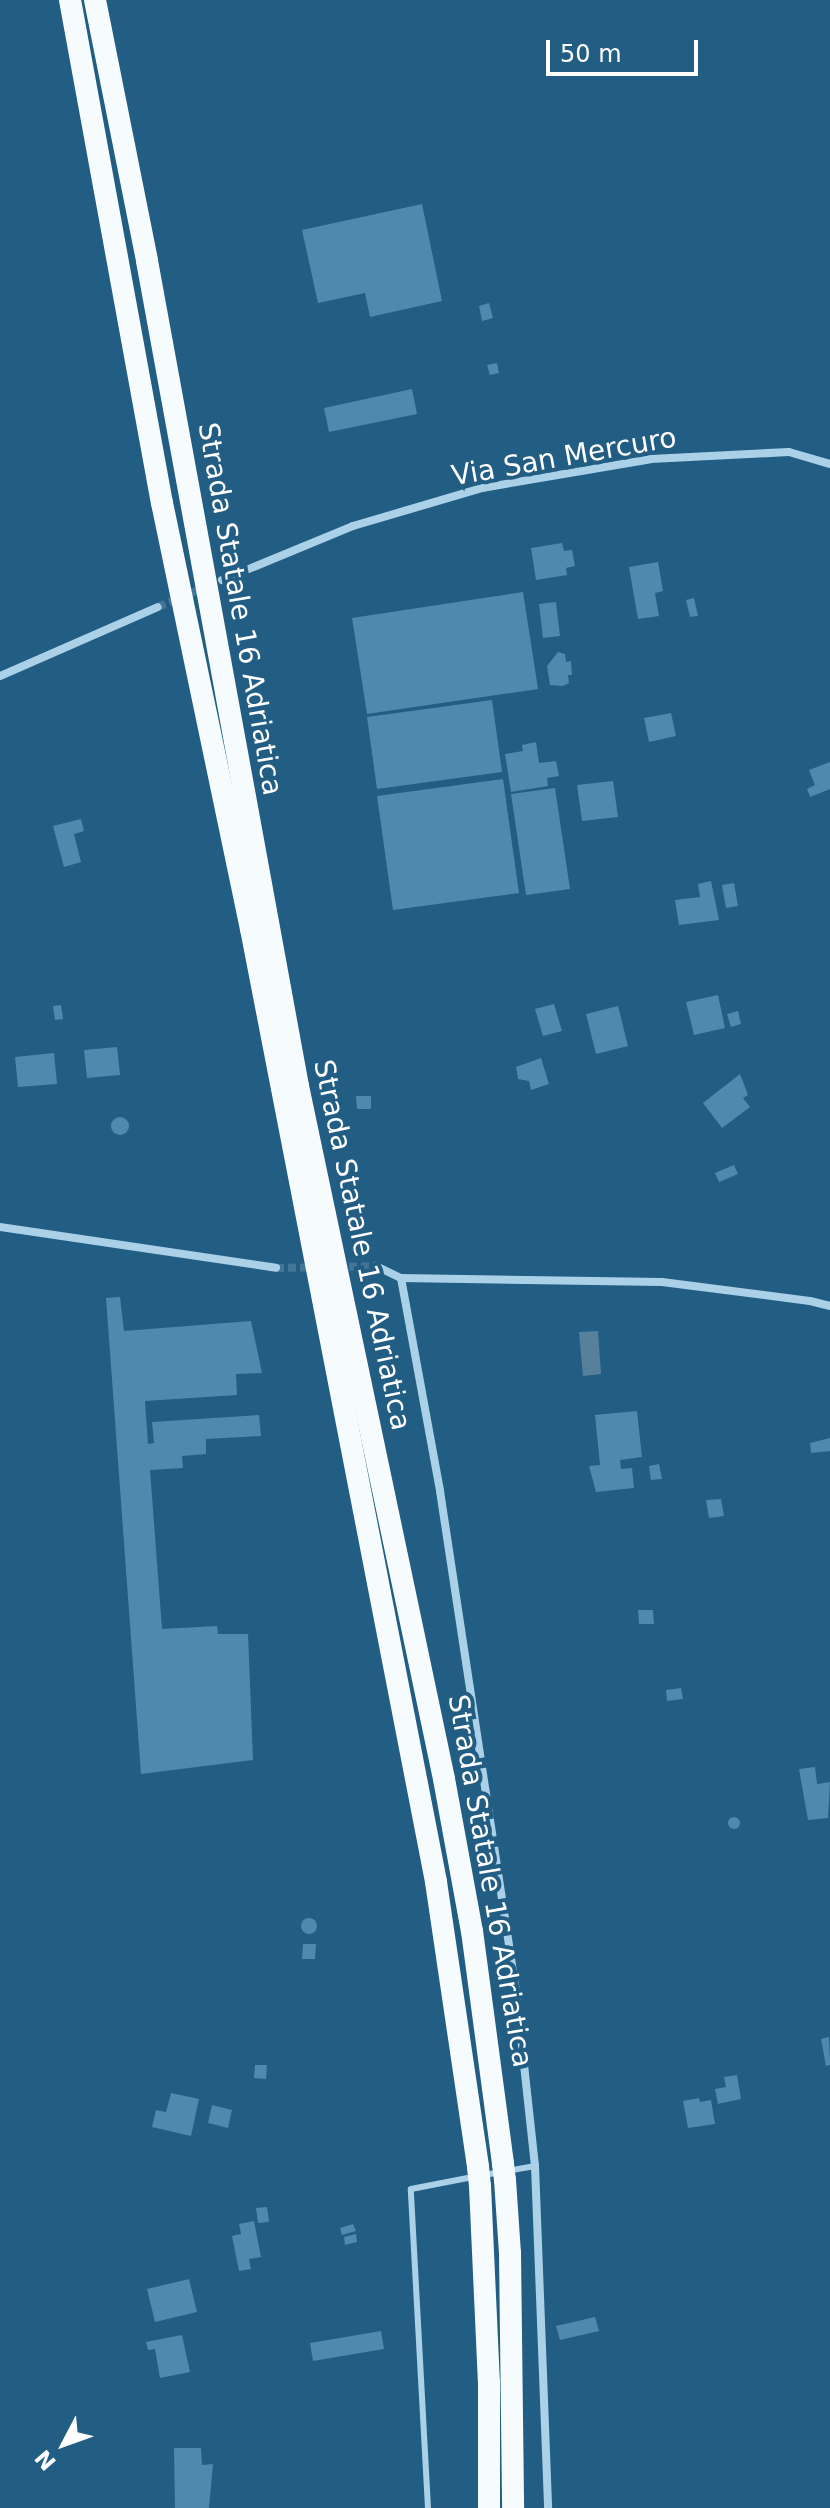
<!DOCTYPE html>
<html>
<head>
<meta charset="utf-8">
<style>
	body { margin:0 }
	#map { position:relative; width:830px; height:2508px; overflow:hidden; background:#225d84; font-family:"DejaVu Sans",sans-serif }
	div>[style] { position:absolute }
	.water>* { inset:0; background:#57819b }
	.building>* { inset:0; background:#4f89ae }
	.round { border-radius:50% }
	.minor-tunnel>* { height:8px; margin-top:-4px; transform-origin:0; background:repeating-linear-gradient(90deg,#437596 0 8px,transparent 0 12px) }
	.service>* { height:6px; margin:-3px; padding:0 3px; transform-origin:3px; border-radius:3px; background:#abd1e8 }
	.minor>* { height:8px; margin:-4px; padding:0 4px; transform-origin:4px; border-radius:4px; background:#abd1e8 }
	.trunk>* { height:22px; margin:-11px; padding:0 11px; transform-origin:11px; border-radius:11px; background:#f6fbfe }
	.trunk-bridge>* { height:22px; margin:-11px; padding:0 11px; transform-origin:11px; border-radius:11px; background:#f6fbfe }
	span { translate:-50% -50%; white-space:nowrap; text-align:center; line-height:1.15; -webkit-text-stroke:8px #225d84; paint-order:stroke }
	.street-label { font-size:28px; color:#fff }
	.north { position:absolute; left:24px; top:2404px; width:80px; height:80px; -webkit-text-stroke:6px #225d84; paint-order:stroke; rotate:229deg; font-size:22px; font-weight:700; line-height:32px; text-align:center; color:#fff }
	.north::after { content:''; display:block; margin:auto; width:28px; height:36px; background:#fff; clip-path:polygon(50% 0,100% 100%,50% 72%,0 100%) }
	.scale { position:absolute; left:546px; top:40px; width:152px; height:36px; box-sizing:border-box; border:4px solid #fff; border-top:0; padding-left:10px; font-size:24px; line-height:28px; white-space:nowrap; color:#fff; -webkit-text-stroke:6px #225d84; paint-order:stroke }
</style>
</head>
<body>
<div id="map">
	<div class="water">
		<i style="clip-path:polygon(598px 1331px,601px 1374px,583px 1376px,579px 1332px)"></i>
	</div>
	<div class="building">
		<i style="clip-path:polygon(422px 204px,442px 301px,370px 317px,365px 293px,318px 303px,302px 230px)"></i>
		<i style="clip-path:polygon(489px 303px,493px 318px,482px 321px,479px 306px)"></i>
		<i style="clip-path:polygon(497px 363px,499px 373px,490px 375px,487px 365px)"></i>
		<i style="clip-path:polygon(412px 389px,417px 414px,329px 432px,324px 408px)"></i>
		<i style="clip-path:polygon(562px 543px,564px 551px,572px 550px,575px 566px,566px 568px,567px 575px,536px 580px,531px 548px)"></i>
		<i style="clip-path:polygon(658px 562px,663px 591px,655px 593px,659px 616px,638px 619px,629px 567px)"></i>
		<i style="clip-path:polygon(523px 592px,538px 689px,367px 714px,352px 618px)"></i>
		<i style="clip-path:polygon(694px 598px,698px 616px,690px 617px,686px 600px)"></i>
		<i style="clip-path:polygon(556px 602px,560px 636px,543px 638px,539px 604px)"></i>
		<i style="clip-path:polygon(558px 652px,565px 654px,566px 662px,571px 661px,572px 675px,568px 675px,569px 683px,563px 686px,550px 685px,547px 666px)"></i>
		<i style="clip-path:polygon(492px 700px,502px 772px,377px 789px,367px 717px)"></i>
		<i style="clip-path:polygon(671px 713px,676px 736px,649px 742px,644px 718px)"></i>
		<i style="clip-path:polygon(536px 742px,539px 763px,556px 761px,559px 776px,547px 778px,548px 786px,511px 792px,505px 754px,523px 751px,522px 745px)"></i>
		<i style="clip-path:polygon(830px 762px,830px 789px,810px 797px,807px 789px,815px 785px,809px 770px)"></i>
		<i style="clip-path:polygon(503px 779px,519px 893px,393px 910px,377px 796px)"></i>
		<i style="clip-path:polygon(613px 781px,618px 817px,582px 821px,577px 785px)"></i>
		<i style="clip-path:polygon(555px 788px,570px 889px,526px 895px,511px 794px)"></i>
		<i style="clip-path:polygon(81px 819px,84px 831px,74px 834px,81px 862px,64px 867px,53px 826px)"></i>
		<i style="clip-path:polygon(711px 881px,719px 920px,679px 925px,675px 900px,700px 897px,698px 884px)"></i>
		<i style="clip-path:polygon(734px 883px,738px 906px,726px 908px,722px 885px)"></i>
		<i style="clip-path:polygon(718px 995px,725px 1028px,694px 1035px,686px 1002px)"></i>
		<i style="clip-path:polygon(554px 1004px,562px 1031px,543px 1036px,535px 1009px)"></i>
		<i style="clip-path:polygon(61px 1005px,63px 1019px,55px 1020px,53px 1006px)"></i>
		<i style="clip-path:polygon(618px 1006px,628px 1046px,596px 1054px,586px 1014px)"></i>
		<i style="clip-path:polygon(738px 1011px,741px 1024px,731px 1027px,727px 1014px)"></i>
		<i style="clip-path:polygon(117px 1047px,120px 1075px,87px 1078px,84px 1050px)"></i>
		<i style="clip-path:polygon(54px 1053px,57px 1084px,18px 1087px,15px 1057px)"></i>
		<i style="clip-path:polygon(541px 1058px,549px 1084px,531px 1090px,529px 1081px,518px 1079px,516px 1067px)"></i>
		<i style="clip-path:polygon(740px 1074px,748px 1095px,743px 1098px,750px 1107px,722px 1128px,703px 1103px)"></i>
		<i style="clip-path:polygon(356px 1096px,371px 1096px,371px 1109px,357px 1109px)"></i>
		<i class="round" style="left:111px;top:1117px;width:18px;height:18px"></i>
		<i style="clip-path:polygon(734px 1165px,738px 1174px,719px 1182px,715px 1173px)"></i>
		<i style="clip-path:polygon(120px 1297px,124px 1331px,251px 1321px,262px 1373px,236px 1374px,237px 1395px,145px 1401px,148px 1444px,154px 1443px,152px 1422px,259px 1415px,261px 1436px,206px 1439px,206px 1454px,182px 1456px,183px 1468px,150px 1470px,162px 1629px,217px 1626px,218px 1634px,248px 1634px,253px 1760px,141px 1774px,106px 1298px)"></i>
		<i style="clip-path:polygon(637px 1411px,642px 1457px,620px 1460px,621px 1469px,632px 1468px,634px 1488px,596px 1492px,589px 1466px,600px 1465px,595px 1415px)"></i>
		<i style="clip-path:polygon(830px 1438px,830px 1451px,811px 1453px,810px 1443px)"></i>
		<i style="clip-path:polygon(659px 1464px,662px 1479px,651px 1480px,649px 1466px)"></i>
		<i style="clip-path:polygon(721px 1499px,724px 1516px,709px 1518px,706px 1500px)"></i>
		<i style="clip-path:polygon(638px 1610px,653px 1610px,654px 1624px,639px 1624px)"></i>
		<i style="clip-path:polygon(681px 1688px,683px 1699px,667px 1701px,666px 1690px)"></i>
		<i style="clip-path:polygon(815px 1767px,817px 1784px,830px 1782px,828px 1818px,808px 1820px,799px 1769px)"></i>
		<i class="round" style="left:728px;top:1817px;width:12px;height:12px"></i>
		<i class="round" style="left:301px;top:1918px;width:16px;height:16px"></i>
		<i style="clip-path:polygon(303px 1944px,316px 1944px,315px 1959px,302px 1959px)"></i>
		<i style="clip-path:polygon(829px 2037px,830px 2065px,826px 2066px,821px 2039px)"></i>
		<i style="clip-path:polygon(255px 2065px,267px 2065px,266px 2079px,254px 2078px)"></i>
		<i style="clip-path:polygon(737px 2075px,741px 2099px,718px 2104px,715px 2089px,726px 2087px,724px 2077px)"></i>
		<i style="clip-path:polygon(171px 2093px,199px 2099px,191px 2136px,152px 2127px,156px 2110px,166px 2112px)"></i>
		<i style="clip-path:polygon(699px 2098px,700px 2102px,711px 2100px,715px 2124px,688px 2128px,683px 2101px)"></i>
		<i style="clip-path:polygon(212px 2105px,232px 2110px,228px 2128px,208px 2123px)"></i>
		<i style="clip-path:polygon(267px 2207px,269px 2222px,258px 2223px,256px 2208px)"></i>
		<i style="clip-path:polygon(254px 2221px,261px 2257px,249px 2259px,251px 2269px,239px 2271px,232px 2236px,241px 2234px,239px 2224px)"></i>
		<i style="clip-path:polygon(353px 2224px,356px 2231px,342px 2235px,340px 2228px)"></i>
		<i style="clip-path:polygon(356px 2234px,357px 2242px,345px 2245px,344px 2237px)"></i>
		<i style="clip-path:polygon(189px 2279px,197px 2312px,155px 2322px,147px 2289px)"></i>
		<i style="clip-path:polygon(595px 2317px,599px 2331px,560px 2340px,556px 2326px)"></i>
		<i style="clip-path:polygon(381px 2331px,384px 2349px,313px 2361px,310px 2343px)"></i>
		<i style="clip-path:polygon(182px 2335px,190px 2372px,160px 2378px,155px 2349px,148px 2350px,146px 2342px)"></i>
		<i style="clip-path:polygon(174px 2448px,201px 2448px,202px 2465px,213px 2464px,209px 2508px,175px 2508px)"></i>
	</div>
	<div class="minor-tunnel">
		<i style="left:158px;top:607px;width:49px;rotate:-22.9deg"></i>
		<i style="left:337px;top:1267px;width:39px;rotate:-1deg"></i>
		<i style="left:276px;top:1268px;width:39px;rotate:-1deg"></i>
	</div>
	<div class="service">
		<i style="left:484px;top:2175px;width:52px;rotate:-10deg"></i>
		<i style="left:428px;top:2508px;width:319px;rotate:-93.1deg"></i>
		<i style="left:411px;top:2189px;width:63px;rotate:-11deg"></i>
	</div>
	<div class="minor">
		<i style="left:222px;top:580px;width:142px;rotate:-22.4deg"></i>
		<i style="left:353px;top:526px;width:134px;rotate:-16.4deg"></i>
		<i style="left:482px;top:488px;width:171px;rotate:-9.7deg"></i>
		<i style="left:651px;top:459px;width:138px;rotate:-2.9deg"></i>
		<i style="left:789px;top:452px;width:43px;rotate:16.3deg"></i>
		<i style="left:0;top:676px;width:172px;rotate:-23.6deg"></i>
		<i style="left:0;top:1227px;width:279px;rotate:8.4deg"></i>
		<i style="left:376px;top:1266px;width:28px;rotate:26deg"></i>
		<i style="left:401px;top:1278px;width:261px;rotate:0.9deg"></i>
		<i style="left:662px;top:1282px;width:149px;rotate:7.3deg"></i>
		<i style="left:810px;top:1301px;width:21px;rotate:14deg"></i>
		<i style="left:401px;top:1278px;width:217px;rotate:79.6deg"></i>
		<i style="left:440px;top:1491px;width:506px;rotate:81.36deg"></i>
		<i style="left:516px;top:1991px;width:176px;rotate:83.8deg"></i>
		<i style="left:535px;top:2166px;width:342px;rotate:87.8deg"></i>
	</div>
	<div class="trunk">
		<i style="left:70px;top:0;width:511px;rotate:79.64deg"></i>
		<i style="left:162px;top:503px;width:435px;rotate:78.2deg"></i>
		<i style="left:251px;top:929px;width:971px;rotate:79.01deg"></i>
		<i style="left:436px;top:1882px;width:288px;rotate:81.6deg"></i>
		<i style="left:95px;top:0;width:266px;rotate:78.7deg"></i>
		<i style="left:147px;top:261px;width:839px;rotate:79.63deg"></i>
		<i style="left:298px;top:1086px;width:708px;rotate:78.1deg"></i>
		<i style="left:444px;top:1779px;width:155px;rotate:79.6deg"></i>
		<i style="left:472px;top:1931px;width:235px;rotate:82.4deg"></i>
		<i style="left:505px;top:2180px;width:73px;rotate:86.1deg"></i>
		<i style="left:510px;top:2253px;width:255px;rotate:89.3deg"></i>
		<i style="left:480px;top:2186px;width:196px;rotate:87.4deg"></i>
		<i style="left:489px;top:2382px;width:126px;rotate:90deg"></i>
	</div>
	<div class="trunk-bridge">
		<i style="left:503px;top:2164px;width:16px;rotate:83deg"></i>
		<i style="left:478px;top:2167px;width:19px;rotate:84deg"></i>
	</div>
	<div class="street-label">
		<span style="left:564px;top:457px;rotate:-10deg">Via San Mercuro</span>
		<span style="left:240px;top:609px;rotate:80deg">Strada Statale 16 Adriatica</span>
		<span style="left:362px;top:1245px;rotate:78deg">Strada Statale 16 Adriatica</span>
		<span style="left:490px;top:1881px;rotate:80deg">Strada Statale 16 Adriatica</span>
	</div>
	<div class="north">N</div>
	<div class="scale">50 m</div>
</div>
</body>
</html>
